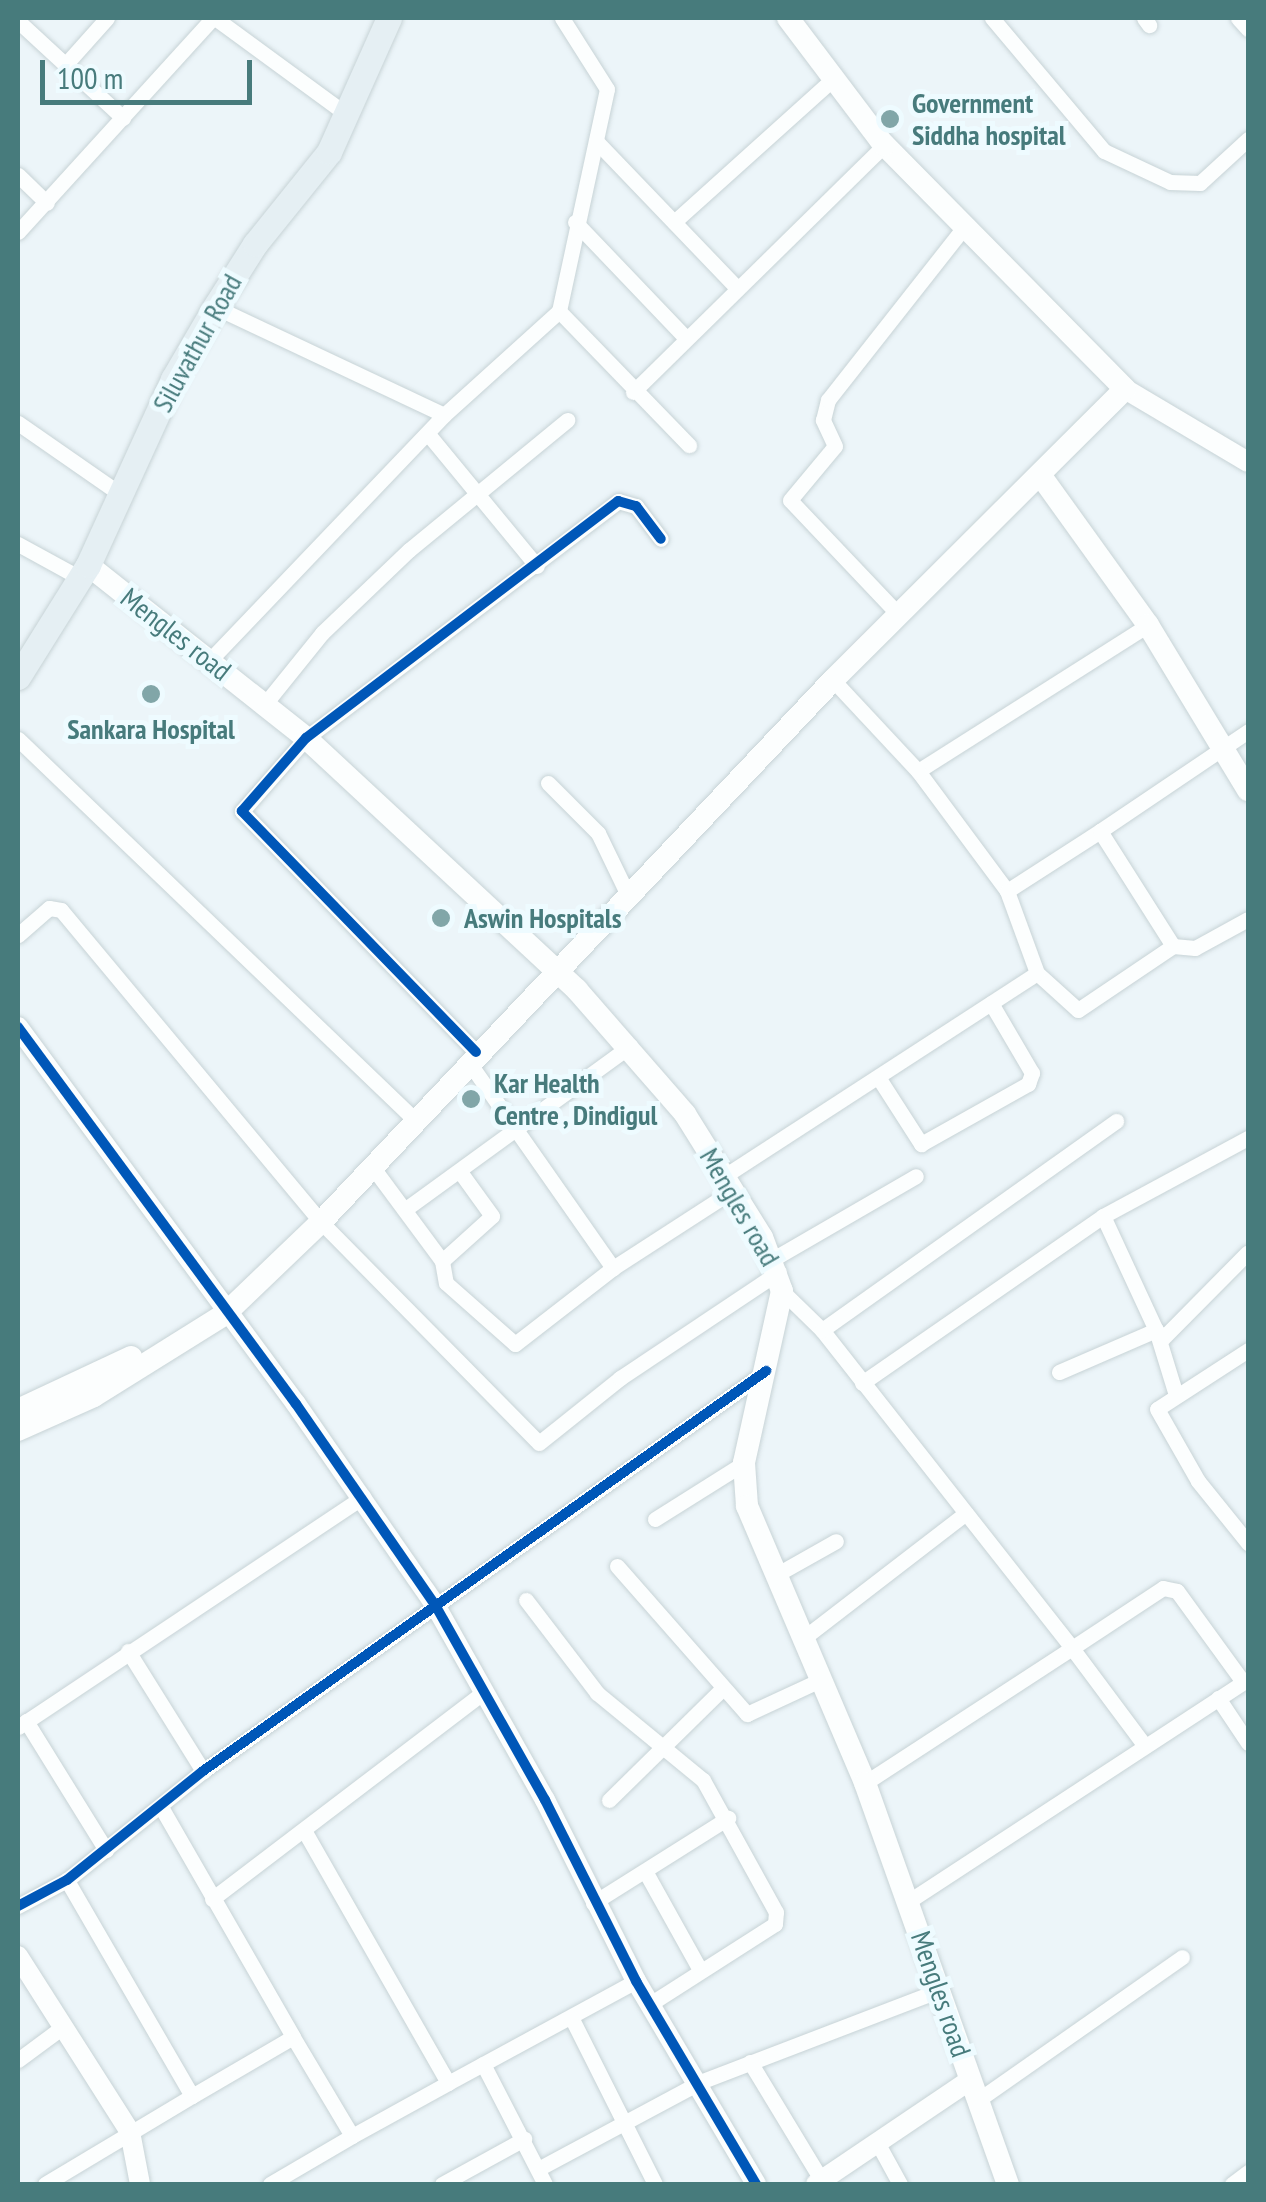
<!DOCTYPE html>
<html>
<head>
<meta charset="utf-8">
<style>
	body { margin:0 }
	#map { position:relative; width:1266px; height:2202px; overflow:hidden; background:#ecf5f9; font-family:"PT Sans Narrow",sans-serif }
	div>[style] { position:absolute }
	.roads { filter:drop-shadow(0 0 2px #c7d3d6) drop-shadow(0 0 2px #c7d3d6) }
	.minor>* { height:15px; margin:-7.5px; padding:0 7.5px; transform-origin:7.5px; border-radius:7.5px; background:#fcfefe }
	.tertiary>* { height:20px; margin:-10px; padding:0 10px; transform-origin:10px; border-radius:10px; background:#fcfefe }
	.secondary>* { height:22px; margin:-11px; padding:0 11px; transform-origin:11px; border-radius:11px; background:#fcfefe }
	.primary>* { height:25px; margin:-12.5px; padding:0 12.5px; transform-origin:12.5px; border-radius:12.5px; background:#e5eff3 }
	.cycleway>* { height:10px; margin:-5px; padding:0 5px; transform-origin:5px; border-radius:5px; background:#0057b8 }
	.dots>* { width:28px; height:28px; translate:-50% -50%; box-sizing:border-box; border:5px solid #eefbff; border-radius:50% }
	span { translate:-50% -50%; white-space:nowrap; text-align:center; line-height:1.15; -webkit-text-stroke:10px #eefbff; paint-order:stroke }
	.poi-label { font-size:28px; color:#477b7c; font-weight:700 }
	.left { translate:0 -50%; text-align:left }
	.street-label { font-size:28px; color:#477b7c }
	.frame { position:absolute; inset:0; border:20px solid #477b7c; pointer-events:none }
	.scale { position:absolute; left:40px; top:60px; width:212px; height:45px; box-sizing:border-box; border:5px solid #477b7c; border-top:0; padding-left:12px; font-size:30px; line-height:35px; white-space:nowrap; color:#477b7c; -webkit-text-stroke:8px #eefbff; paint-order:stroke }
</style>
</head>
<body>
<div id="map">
	<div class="roads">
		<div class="minor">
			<i style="left:215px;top:18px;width:162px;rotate:36.2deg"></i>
			<i style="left:992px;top:18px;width:174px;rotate:49.9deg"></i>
			<i style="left:1104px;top:151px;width:73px;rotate:25.2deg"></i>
			<i style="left:1170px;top:182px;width:30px;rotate:2deg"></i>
			<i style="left:1200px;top:183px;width:65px;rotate:-42.5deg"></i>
			<i style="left:1144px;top:18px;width:9px;rotate:54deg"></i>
			<i style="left:1238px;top:18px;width:15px;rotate:48deg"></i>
			<i style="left:18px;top:21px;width:143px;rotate:42.7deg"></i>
			<i style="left:65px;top:65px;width:63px;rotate:-48.2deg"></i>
			<i style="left:596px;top:141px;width:202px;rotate:46.2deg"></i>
			<i style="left:18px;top:175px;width:40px;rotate:44deg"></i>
			<i style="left:575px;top:222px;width:158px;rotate:46.3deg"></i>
			<i style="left:674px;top:222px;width:214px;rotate:-42deg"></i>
			<i style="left:18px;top:232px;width:290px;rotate:-47.7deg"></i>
			<i style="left:215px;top:307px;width:253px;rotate:25.2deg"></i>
			<i style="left:559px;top:311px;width:187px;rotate:45.9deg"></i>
			<i style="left:633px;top:392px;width:352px;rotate:-44.5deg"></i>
			<i style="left:18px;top:423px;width:124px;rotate:34.8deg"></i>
			<i style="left:428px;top:434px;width:171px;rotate:50.5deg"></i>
			<i style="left:18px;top:544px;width:71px;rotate:28.7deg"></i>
			<i style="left:899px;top:615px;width:158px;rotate:-133.5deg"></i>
			<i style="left:790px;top:500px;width:70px;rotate:-50.2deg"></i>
			<i style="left:835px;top:446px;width:29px;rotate:-115deg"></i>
			<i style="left:823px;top:420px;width:21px;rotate:-76deg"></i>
			<i style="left:828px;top:400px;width:216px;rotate:-51.8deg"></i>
			<i style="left:1148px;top:625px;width:272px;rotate:147.6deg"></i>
			<i style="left:918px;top:771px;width:149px;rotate:53.4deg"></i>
			<i style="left:1007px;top:891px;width:111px;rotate:-32.8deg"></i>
			<i style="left:1100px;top:831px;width:136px;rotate:57.6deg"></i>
			<i style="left:1173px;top:946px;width:22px;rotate:5deg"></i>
			<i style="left:1195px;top:948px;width:60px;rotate:-28.7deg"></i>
			<i style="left:209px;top:661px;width:340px;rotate:-46.3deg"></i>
			<i style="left:444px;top:415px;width:155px;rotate:-42.1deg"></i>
			<i style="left:559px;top:311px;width:227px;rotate:-77.8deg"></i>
			<i style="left:607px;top:89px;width:84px;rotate:-122.4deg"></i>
			<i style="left:833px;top:680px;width:125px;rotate:47deg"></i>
			<i style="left:264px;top:705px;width:92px;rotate:-51.1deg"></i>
			<i style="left:322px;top:633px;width:120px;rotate:-43.7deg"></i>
			<i style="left:409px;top:550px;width:205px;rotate:-39.4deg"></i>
			<i style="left:18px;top:739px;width:547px;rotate:43.82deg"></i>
			<i style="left:548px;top:783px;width:71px;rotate:45deg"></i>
			<i style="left:598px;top:833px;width:69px;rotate:64.2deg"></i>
			<i style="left:1100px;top:831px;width:179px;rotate:-34deg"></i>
			<i style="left:18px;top:935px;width:41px;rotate:-41.1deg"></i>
			<i style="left:49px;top:908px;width:12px;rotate:9deg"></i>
			<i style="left:61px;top:910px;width:406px;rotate:50.2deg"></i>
			<i style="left:321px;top:1222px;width:310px;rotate:45.4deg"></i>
			<i style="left:539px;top:1443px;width:104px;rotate:-38.7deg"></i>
			<i style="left:620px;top:1378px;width:191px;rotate:-33.7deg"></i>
			<i style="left:1037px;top:973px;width:55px;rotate:42.1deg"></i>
			<i style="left:1078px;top:1010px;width:115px;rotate:-34deg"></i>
			<i style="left:476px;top:1052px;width:336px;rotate:-134.2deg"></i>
			<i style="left:242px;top:811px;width:97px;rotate:-48.8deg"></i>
			<i style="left:306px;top:738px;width:392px;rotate:-37.2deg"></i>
			<i style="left:618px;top:501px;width:19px;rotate:16deg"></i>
			<i style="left:636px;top:506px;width:41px;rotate:52.9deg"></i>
			<i style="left:468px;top:1061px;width:253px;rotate:55deg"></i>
			<i style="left:878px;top:1077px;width:80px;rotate:57.3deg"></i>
			<i style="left:921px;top:1144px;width:123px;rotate:-29.3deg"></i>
			<i style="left:1028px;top:1084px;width:12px;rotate:-70deg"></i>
			<i style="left:1032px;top:1073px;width:81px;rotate:-120.4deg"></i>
			<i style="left:371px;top:1165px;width:119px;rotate:53.5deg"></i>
			<i style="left:442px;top:1261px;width:22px;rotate:80deg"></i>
			<i style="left:446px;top:1283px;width:92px;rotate:41.5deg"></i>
			<i style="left:515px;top:1344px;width:124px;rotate:-37.8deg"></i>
			<i style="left:613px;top:1268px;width:142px;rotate:-32.9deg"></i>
			<i style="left:723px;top:1177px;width:374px;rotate:-33deg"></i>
			<i style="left:1037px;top:973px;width:87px;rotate:-110.1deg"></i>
			<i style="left:407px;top:1208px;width:276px;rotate:-36deg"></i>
			<i style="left:1103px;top:1216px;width:126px;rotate:65.1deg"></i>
			<i style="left:1156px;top:1330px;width:68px;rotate:72.9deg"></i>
			<i style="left:773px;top:1259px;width:165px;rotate:-30.1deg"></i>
			<i style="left:442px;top:1261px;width:67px;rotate:-42deg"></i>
			<i style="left:492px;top:1216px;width:53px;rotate:-125.8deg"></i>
			<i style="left:782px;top:1291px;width:56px;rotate:44.3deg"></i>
			<i style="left:822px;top:1330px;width:405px;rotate:51.8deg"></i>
			<i style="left:1072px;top:1648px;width:247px;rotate:146.9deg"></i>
			<i style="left:822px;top:1330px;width:361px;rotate:-35.4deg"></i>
			<i style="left:1160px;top:1341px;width:124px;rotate:-45.3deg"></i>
			<i style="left:1248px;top:1350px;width:108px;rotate:147deg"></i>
			<i style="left:1157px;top:1409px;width:83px;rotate:60.3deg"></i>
			<i style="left:1198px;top:1481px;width:80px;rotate:51.1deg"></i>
			<i style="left:1059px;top:1372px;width:106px;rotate:-23.4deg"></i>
			<i style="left:862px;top:1383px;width:293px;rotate:-34.7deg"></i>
			<i style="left:1103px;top:1216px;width:165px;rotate:-28.3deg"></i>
			<i style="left:655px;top:1519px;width:105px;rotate:-32.2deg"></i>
			<i style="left:617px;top:1566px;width:197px;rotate:48.7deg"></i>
			<i style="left:747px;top:1714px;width:78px;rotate:-24.9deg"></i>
			<i style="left:774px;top:1576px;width:71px;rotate:-29.4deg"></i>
			<i style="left:526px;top:1600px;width:117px;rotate:52.6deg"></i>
			<i style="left:597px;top:1693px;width:137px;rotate:39.4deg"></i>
			<i style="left:703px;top:1780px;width:151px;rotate:61.1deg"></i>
			<i style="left:776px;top:1912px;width:12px;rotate:95deg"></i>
			<i style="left:775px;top:1924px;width:145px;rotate:147.4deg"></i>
			<i style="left:801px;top:1640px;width:208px;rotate:-37.6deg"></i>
			<i style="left:128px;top:1651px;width:142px;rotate:58deg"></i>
			<i style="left:1218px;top:1698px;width:54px;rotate:56.3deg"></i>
			<i style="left:26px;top:1721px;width:152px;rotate:58.2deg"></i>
			<i style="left:18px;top:1727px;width:415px;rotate:-33.7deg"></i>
			<i style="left:1145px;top:1746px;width:122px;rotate:-126.7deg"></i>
			<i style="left:1072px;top:1648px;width:109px;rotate:-33.4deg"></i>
			<i style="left:1163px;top:1588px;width:14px;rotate:12deg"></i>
			<i style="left:1177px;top:1591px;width:112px;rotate:54deg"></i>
			<i style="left:609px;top:1800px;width:160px;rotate:-44.5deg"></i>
			<i style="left:161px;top:1807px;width:265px;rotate:60.1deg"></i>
			<i style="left:293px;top:2037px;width:117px;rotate:149.7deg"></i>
			<i style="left:305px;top:1832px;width:289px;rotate:60.3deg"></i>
			<i style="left:448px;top:2083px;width:214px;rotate:-28.5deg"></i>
			<i style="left:645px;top:1871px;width:113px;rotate:60.9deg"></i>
			<i style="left:212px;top:1899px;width:342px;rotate:-37.3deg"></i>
			<i style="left:909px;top:1901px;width:405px;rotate:-33.2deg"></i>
			<i style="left:593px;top:1903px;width:160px;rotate:-32.2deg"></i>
			<i style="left:18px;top:1906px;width:55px;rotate:-28deg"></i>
			<i style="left:67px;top:1880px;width:174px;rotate:-38.7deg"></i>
			<i style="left:203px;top:1771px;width:691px;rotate:-35.39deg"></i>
			<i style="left:573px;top:2021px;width:182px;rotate:63.3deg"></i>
			<i style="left:293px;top:2037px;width:115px;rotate:59.2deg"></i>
			<i style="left:352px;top:2136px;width:110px;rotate:-28.9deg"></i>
			<i style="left:18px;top:2060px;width:57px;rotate:-36.5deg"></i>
			<i style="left:750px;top:2062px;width:143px;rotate:58.8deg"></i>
			<i style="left:483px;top:2064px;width:135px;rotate:62.7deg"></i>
			<i style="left:978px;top:2100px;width:249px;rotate:-35deg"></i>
			<i style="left:878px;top:2144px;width:46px;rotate:61.2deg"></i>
			<i style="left:538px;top:2169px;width:184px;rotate:-28.2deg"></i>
			<i style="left:700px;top:2082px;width:257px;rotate:-21deg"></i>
			<i style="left:45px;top:2184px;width:171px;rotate:-30.9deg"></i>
			<i style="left:192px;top:2096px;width:250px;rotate:-120.1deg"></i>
			<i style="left:270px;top:2184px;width:95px;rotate:-30.3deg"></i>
			<i style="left:442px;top:2184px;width:94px;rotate:-28.8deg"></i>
			<i style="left:1232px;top:2184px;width:20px;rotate:-37deg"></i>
		</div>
		<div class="tertiary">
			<i style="left:1125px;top:389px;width:143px;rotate:30.7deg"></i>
			<i style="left:18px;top:1027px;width:468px;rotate:53.6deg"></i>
			<i style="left:296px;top:1404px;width:242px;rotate:55.3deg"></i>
			<i style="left:434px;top:1603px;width:226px;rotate:60.6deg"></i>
			<i style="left:545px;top:1800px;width:203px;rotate:63.3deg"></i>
			<i style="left:636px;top:1981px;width:236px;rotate:59.4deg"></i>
			<i style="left:18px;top:1956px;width:209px;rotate:57.5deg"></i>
			<i style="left:130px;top:2132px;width:53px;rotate:79.1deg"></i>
			<i style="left:816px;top:2184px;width:186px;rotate:-34deg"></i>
		</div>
		<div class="secondary">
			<i style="left:1041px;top:476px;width:183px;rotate:54.3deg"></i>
			<i style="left:1148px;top:625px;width:193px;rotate:58.8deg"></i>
			<i style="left:88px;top:565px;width:278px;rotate:38.4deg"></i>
			<i style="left:306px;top:738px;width:370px;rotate:42.9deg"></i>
			<i style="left:577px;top:990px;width:164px;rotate:48.9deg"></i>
			<i style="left:685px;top:1114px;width:145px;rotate:58deg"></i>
			<i style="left:762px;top:1237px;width:58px;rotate:69.7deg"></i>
			<i style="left:782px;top:1291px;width:176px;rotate:102.5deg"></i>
			<i style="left:744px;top:1463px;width:43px;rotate:86deg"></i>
			<i style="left:747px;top:1506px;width:301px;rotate:66.9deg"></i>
			<i style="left:865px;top:1783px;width:426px;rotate:70.4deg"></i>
			<i style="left:18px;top:1410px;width:125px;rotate:-25.1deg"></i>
			<i style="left:18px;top:1430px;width:83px;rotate:-24.1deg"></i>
			<i style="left:94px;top:1396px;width:155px;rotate:-32deg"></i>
			<i style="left:225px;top:1314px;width:133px;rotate:-43.8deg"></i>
			<i style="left:321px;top:1222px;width:746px;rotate:-46.63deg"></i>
			<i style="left:833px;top:680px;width:412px;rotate:-44.9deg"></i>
			<i style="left:1125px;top:389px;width:343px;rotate:-134.6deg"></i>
			<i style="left:884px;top:145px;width:159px;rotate:-127.1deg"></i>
		</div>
		<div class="primary">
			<i style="left:18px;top:677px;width:132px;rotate:-58deg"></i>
			<i style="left:88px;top:565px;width:205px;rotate:-65.4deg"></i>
			<i style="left:173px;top:379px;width:83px;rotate:-59.7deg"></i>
			<i style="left:215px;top:307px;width:75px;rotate:-57.6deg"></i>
			<i style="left:255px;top:244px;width:118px;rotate:-51.2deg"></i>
			<i style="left:329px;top:152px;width:147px;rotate:-65.9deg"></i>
		</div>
	</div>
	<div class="cycleway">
		<i style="left:18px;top:1027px;width:468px;rotate:53.6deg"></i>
		<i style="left:296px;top:1404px;width:242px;rotate:55.3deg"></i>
		<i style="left:434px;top:1603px;width:226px;rotate:60.6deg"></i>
		<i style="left:545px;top:1800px;width:203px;rotate:63.3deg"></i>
		<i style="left:636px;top:1981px;width:236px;rotate:59.4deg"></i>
		<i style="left:476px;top:1052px;width:336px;rotate:-134.2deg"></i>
		<i style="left:242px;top:811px;width:97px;rotate:-48.8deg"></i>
		<i style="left:306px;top:738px;width:392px;rotate:-37.2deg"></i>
		<i style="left:618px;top:501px;width:19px;rotate:16deg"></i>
		<i style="left:636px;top:506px;width:41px;rotate:52.9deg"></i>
		<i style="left:18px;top:1906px;width:55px;rotate:-28deg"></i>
		<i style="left:67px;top:1880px;width:174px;rotate:-38.7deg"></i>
		<i style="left:203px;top:1771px;width:691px;rotate:-35.39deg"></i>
	</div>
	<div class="dots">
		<i style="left:890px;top:119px;background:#81a6a8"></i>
		<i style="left:151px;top:694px;background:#81a6a8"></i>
		<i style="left:441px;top:918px;background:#81a6a8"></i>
		<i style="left:471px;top:1099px;background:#81a6a8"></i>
	</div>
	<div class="poi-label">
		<span class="left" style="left:912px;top:119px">Government<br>Siddha hospital</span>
		<span style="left:151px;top:729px">Sankara Hospital</span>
		<span class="left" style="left:464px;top:918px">Aswin Hospitals</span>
		<span class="left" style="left:494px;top:1099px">Kar Health<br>Centre , Dindigul</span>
	</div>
	<div class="street-label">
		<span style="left:197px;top:343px;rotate:-61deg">Siluvathur Road</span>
		<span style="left:176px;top:634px;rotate:38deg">Mengles road</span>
		<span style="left:740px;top:1207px;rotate:60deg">Mengles road</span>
		<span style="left:941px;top:1994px;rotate:71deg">Mengles road</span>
	</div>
	<div class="frame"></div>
	<div class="scale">100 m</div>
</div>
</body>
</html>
